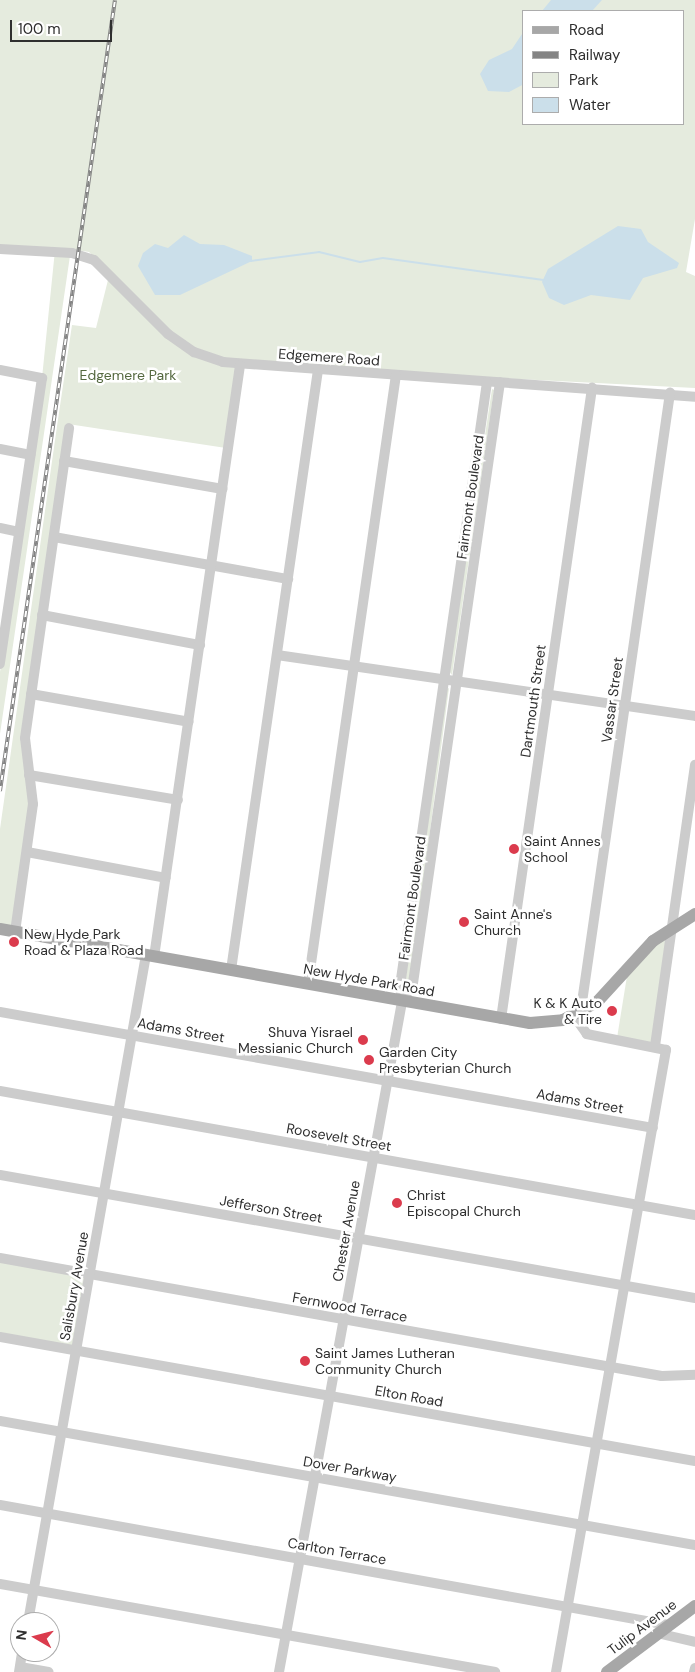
<!DOCTYPE html>
<html>
<head>
<meta charset="utf-8">
<style>
	body { margin:0 }
	#map { position:relative; width:695px; height:1672px; overflow:hidden; background:#fff; font-family:"DM Sans",sans-serif }
	div>[style] { position:absolute }
	.green>* { inset:0; background:#e5ebde }
	.water>* { inset:0; background:#cbdfea }
	.stream>* { height:2px; margin:-1px; padding:0 1px; transform-origin:1px; border-radius:1px; background:#cbdfea }
	.minor>* { height:10px; margin:-5px; padding:0 5px; transform-origin:5px; border-radius:5px; background:#ccc }
	.major>* { height:12px; margin:-6px; padding:0 6px; transform-origin:6px; border-radius:6px; background:#a7a7a7 }
	.rail>* { height:4px; margin-top:-2px; transform-origin:0; background:repeating-linear-gradient(90deg,#fff 0 5.5px,#848484 0 11px); box-sizing:border-box; border-block:1px solid #848484 }
	.dots>* { width:14px; height:14px; translate:-50% -50%; box-sizing:border-box; border:2px solid #fff; border-radius:50% }
	span { translate:-50% -50%; white-space:nowrap; text-align:center; line-height:1.15; -webkit-text-stroke:5px #fff; paint-order:stroke }
	.street-label { font-size:14px; color:#2f2f2f }
	.park-label { font-size:14px; color:#54683f }
	.poi-label { font-size:14px; color:#2f2f2f }
	.left { translate:0 -50%; text-align:left }
	.right { translate:-100% -50%; text-align:right }
	.legend { position:absolute; left:522px; top:10px; width:162px; height:115px; box-sizing:border-box; background:#fff; border:1px solid #acacac; margin:0; padding:6px 9px; list-style:none; font-size:15px; color:#2f2f2f }
	.legend li { display:flex; align-items:center; gap:10px; height:25px }
	.legend b { width:25px; border:1px solid #acacac }
	.north { position:absolute; left:10px; top:1612px; width:50px; height:50px; box-sizing:border-box; background:#fff; border:1px solid #acacac; border-radius:50%; rotate:278deg; font-size:14px; font-weight:700; line-height:20px; text-align:center; color:#2f2f2f }
	.north::after { content:''; display:block; margin:auto; width:18px; height:22px; background:#db3b4d; clip-path:polygon(50% 0,100% 100%,50% 72%,0 100%) }
	.scale { position:absolute; left:10px; top:20px; width:102px; height:22px; box-sizing:border-box; border:2px solid #2f2f2f; border-top:0; padding-left:6px; font-size:15px; line-height:18px; white-space:nowrap; color:#2f2f2f; -webkit-text-stroke:4px #fff; paint-order:stroke }
</style>
</head>
<body>
<div id="map">
	<div class="green">
		<i style="clip-path:polygon(evenodd,0 0,695px 0,695px 219px,686px 272px,695px 276px,695px 388px,240px 365px,226px 448px,68px 424px,24px 745px,33px 801px,16px 930px,0 928px,0 829px,57px 426px,72px 325px,96px 328px,110px 272px,89px 252px,71px 249px,0 734px,0 672px,42px 378px,55px 250px,0 248px,0 0,524px 11px,684px 11px,684px 124px,524px 124px,524px 11px)"></i>
		<i style="clip-path:polygon(492px 389px,494px 390px,452px 675px,449px 671px)"></i>
		<i style="clip-path:polygon(449px 688px,409px 989px,404px 990px,447px 689px)"></i>
		<i style="clip-path:polygon(669px 931px,653px 1044px,617px 1038px,627px 976px)"></i>
		<i style="clip-path:polygon(0 1262px,87px 1277px,74px 1348px,0 1335px)"></i>
	</div>
	<div class="water">
		<i style="clip-path:polygon(551px 0,602px 0,592px 11px,542px 11px)"></i>
		<i style="clip-path:polygon(524px 31px,524px 84px,509px 92px,488px 91px,480px 74px,489px 60px,512px 49px)"></i>
		<i style="clip-path:polygon(618px 226px,641px 229px,648px 242px,679px 263px,677px 268px,643px 278px,630px 300px,591px 295px,564px 305px,549px 298px,542px 282px,548px 269px)"></i>
		<i style="clip-path:polygon(184px 235px,200px 244px,224px 245px,252px 256px,252px 261px,180px 295px,155px 295px,138px 266px,143px 253px,155px 244px,168px 248px)"></i>
	</div>
	<div class="stream">
		<i style="left:251px;top:261px;width:69px;rotate:-7.5deg"></i>
		<i style="left:319px;top:252px;width:42px;rotate:13.7deg"></i>
		<i style="left:360px;top:262px;width:23px;rotate:-10deg"></i>
		<i style="left:383px;top:258px;width:162px;rotate:7.8deg"></i>
	</div>
	<div class="minor">
		<i style="left:0;top:249px;width:72px;rotate:3.2deg"></i>
		<i style="left:72px;top:253px;width:23px;rotate:18deg"></i>
		<i style="left:94px;top:260px;width:105px;rotate:45deg"></i>
		<i style="left:168px;top:334px;width:32px;rotate:35deg"></i>
		<i style="left:194px;top:352px;width:31px;rotate:19deg"></i>
		<i style="left:223px;top:362px;width:473px;rotate:4.2deg"></i>
		<i style="left:0;top:370px;width:43px;rotate:10.8deg"></i>
		<i style="left:42px;top:378px;width:289px;rotate:98.4deg"></i>
		<i style="left:0;top:449px;width:31px;rotate:11deg"></i>
		<i style="left:64px;top:461px;width:161px;rotate:10deg"></i>
		<i style="left:0;top:528px;width:19px;rotate:12deg"></i>
		<i style="left:54px;top:537px;width:238px;rotate:10.2deg"></i>
		<i style="left:42px;top:615px;width:161px;rotate:10.8deg"></i>
		<i style="left:277px;top:655px;width:422px;rotate:8.3deg"></i>
		<i style="left:31px;top:694px;width:160px;rotate:10deg"></i>
		<i style="left:29px;top:775px;width:151px;rotate:9.5deg"></i>
		<i style="left:27px;top:852px;width:141px;rotate:10.6deg"></i>
		<i style="left:15px;top:932px;width:129px;rotate:-82deg"></i>
		<i style="left:33px;top:804px;width:66px;rotate:-96.9deg"></i>
		<i style="left:25px;top:738px;width:313px;rotate:-81.9deg"></i>
		<i style="left:154px;top:957px;width:598px;rotate:-81.73deg"></i>
		<i style="left:231px;top:970px;width:606px;rotate:-81.75deg"></i>
		<i style="left:308px;top:984px;width:615px;rotate:-81.78deg"></i>
		<i style="left:402px;top:1002px;width:22px;rotate:-60deg"></i>
		<i style="left:413px;top:983px;width:607px;rotate:-81.76deg"></i>
		<i style="left:0;top:1012px;width:663px;rotate:10.07deg"></i>
		<i style="left:501px;top:1019px;width:638px;rotate:-81.79deg"></i>
		<i style="left:655px;top:1046px;width:284px;rotate:-81.9deg"></i>
		<i style="left:0;top:1091px;width:706px;rotate:10.12deg"></i>
		<i style="left:0;top:1175px;width:706px;rotate:10.04deg"></i>
		<i style="left:0;top:1258px;width:672px;rotate:10.11deg"></i>
		<i style="left:662px;top:1376px;width:33px;rotate:-2deg"></i>
		<i style="left:0;top:1337px;width:706px;rotate:10.12deg"></i>
		<i style="left:0;top:1421px;width:706px;rotate:10.12deg"></i>
		<i style="left:0;top:1505px;width:679px;rotate:10.18deg"></i>
		<i style="left:0;top:1584px;width:503px;rotate:10.08deg"></i>
		<i style="left:28px;top:1622px;width:677px;rotate:-79.97deg"></i>
		<i style="left:657px;top:1633px;width:39px;rotate:13deg"></i>
		<i style="left:20px;top:1667px;width:29px;rotate:10deg"></i>
		<i style="left:19px;top:1672px;width:20px;rotate:-81deg"></i>
		<i style="left:279px;top:1672px;width:681px;rotate:-79.6deg"></i>
		<i style="left:402px;top:1002px;width:16px;rotate:-97deg"></i>
		<i style="left:400px;top:986px;width:610px;rotate:-81.8deg"></i>
		<i style="left:556px;top:1672px;width:632px;rotate:-79.97deg"></i>
		<i style="left:666px;top:1050px;width:81px;rotate:-168.6deg"></i>
		<i style="left:587px;top:1034px;width:14px;rotate:-126deg"></i>
		<i style="left:579px;top:1023px;width:637px;rotate:-81.78deg"></i>
		<i style="left:694px;top:1672px;width:4px;rotate:-76deg"></i>
	</div>
	<div class="major">
		<i style="left:0;top:929px;width:538px;rotate:10.06deg"></i>
		<i style="left:530px;top:1023px;width:33px;rotate:-5deg"></i>
		<i style="left:563px;top:1020px;width:40px;rotate:-28deg"></i>
		<i style="left:598px;top:1001px;width:81px;rotate:-47.5deg"></i>
		<i style="left:653px;top:941px;width:50px;rotate:-32.7deg"></i>
		<i style="left:607px;top:1672px;width:110px;rotate:-36.9deg"></i>
	</div>
	<div class="rail">
		<i style="left:0;top:791px;width:799px;rotate:-81.73deg"></i>
	</div>
	<div class="dots">
		<i style="left:514px;top:849px;background:#db3b4d"></i>
		<i style="left:464px;top:922px;background:#db3b4d"></i>
		<i style="left:14px;top:942px;background:#db3b4d"></i>
		<i style="left:612px;top:1011px;background:#db3b4d"></i>
		<i style="left:363px;top:1040px;background:#db3b4d"></i>
		<i style="left:369px;top:1060px;background:#db3b4d"></i>
		<i style="left:397px;top:1203px;background:#db3b4d"></i>
		<i style="left:305px;top:1361px;background:#db3b4d"></i>
	</div>
	<div class="street-label">
		<span style="left:329px;top:357px;rotate:4deg">Edgemere Road</span>
		<span style="left:470px;top:497px;rotate:-82deg">Fairmont Boulevard</span>
		<span style="left:612px;top:700px;rotate:-82deg">Vassar Street</span>
		<span style="left:533px;top:701px;rotate:-82deg">Dartmouth Street</span>
		<span style="left:412px;top:898px;rotate:-82deg">Fairmont Boulevard</span>
		<span style="left:369px;top:980px;rotate:10deg">New Hyde Park Road</span>
		<span style="left:181px;top:1030px;rotate:10deg">Adams Street</span>
		<span style="left:580px;top:1101px;rotate:10deg">Adams Street</span>
		<span style="left:339px;top:1137px;rotate:10deg">Roosevelt Street</span>
		<span style="left:271px;top:1209px;rotate:10deg">Jefferson Street</span>
		<span style="left:346px;top:1231px;rotate:-80deg">Chester Avenue</span>
		<span style="left:74px;top:1286px;rotate:-80deg">Salisbury Avenue</span>
		<span style="left:350px;top:1307px;rotate:10deg">Fernwood Terrace</span>
		<span style="left:409px;top:1396px;rotate:10deg">Elton Road</span>
		<span style="left:350px;top:1469px;rotate:10deg">Dover Parkway</span>
		<span style="left:337px;top:1551px;rotate:10deg">Carlton Terrace</span>
		<span style="left:642px;top:1627px;rotate:-37deg">Tulip Avenue</span>
	</div>
	<div class="park-label">
		<span style="left:128px;top:375px">Edgemere Park</span>
	</div>
	<div class="poi-label">
		<span class="left" style="left:524px;top:849px">Saint Annes<br>School</span>
		<span class="left" style="left:474px;top:922px">Saint Anne's<br>Church</span>
		<span class="left" style="left:24px;top:942px">New Hyde Park<br>Road &amp; Plaza Road</span>
		<span class="right" style="left:602px;top:1011px">K &amp; K Auto<br>&amp; Tire</span>
		<span class="right" style="left:353px;top:1040px">Shuva Yisrael<br>Messianic Church</span>
		<span class="left" style="left:379px;top:1060px">Garden City<br>Presbyterian Church</span>
		<span class="left" style="left:407px;top:1203px">Christ<br>Episcopal Church</span>
		<span class="left" style="left:315px;top:1361px">Saint James Lutheran<br>Community Church</span>
	</div>
	<ul class="legend">
	<li><b style="height:6px;background:#a7a7a7"></b>Road</li>
	<li><b style="height:6px;background:#848484"></b>Railway</li>
	<li><b style="height:14px;background:#e5ebde"></b>Park</li>
	<li><b style="height:14px;background:#cbdfea"></b>Water</li>
	</ul>
	<div class="north">N</div>
	<div class="scale">100 m</div>
</div>
</body>
</html>
